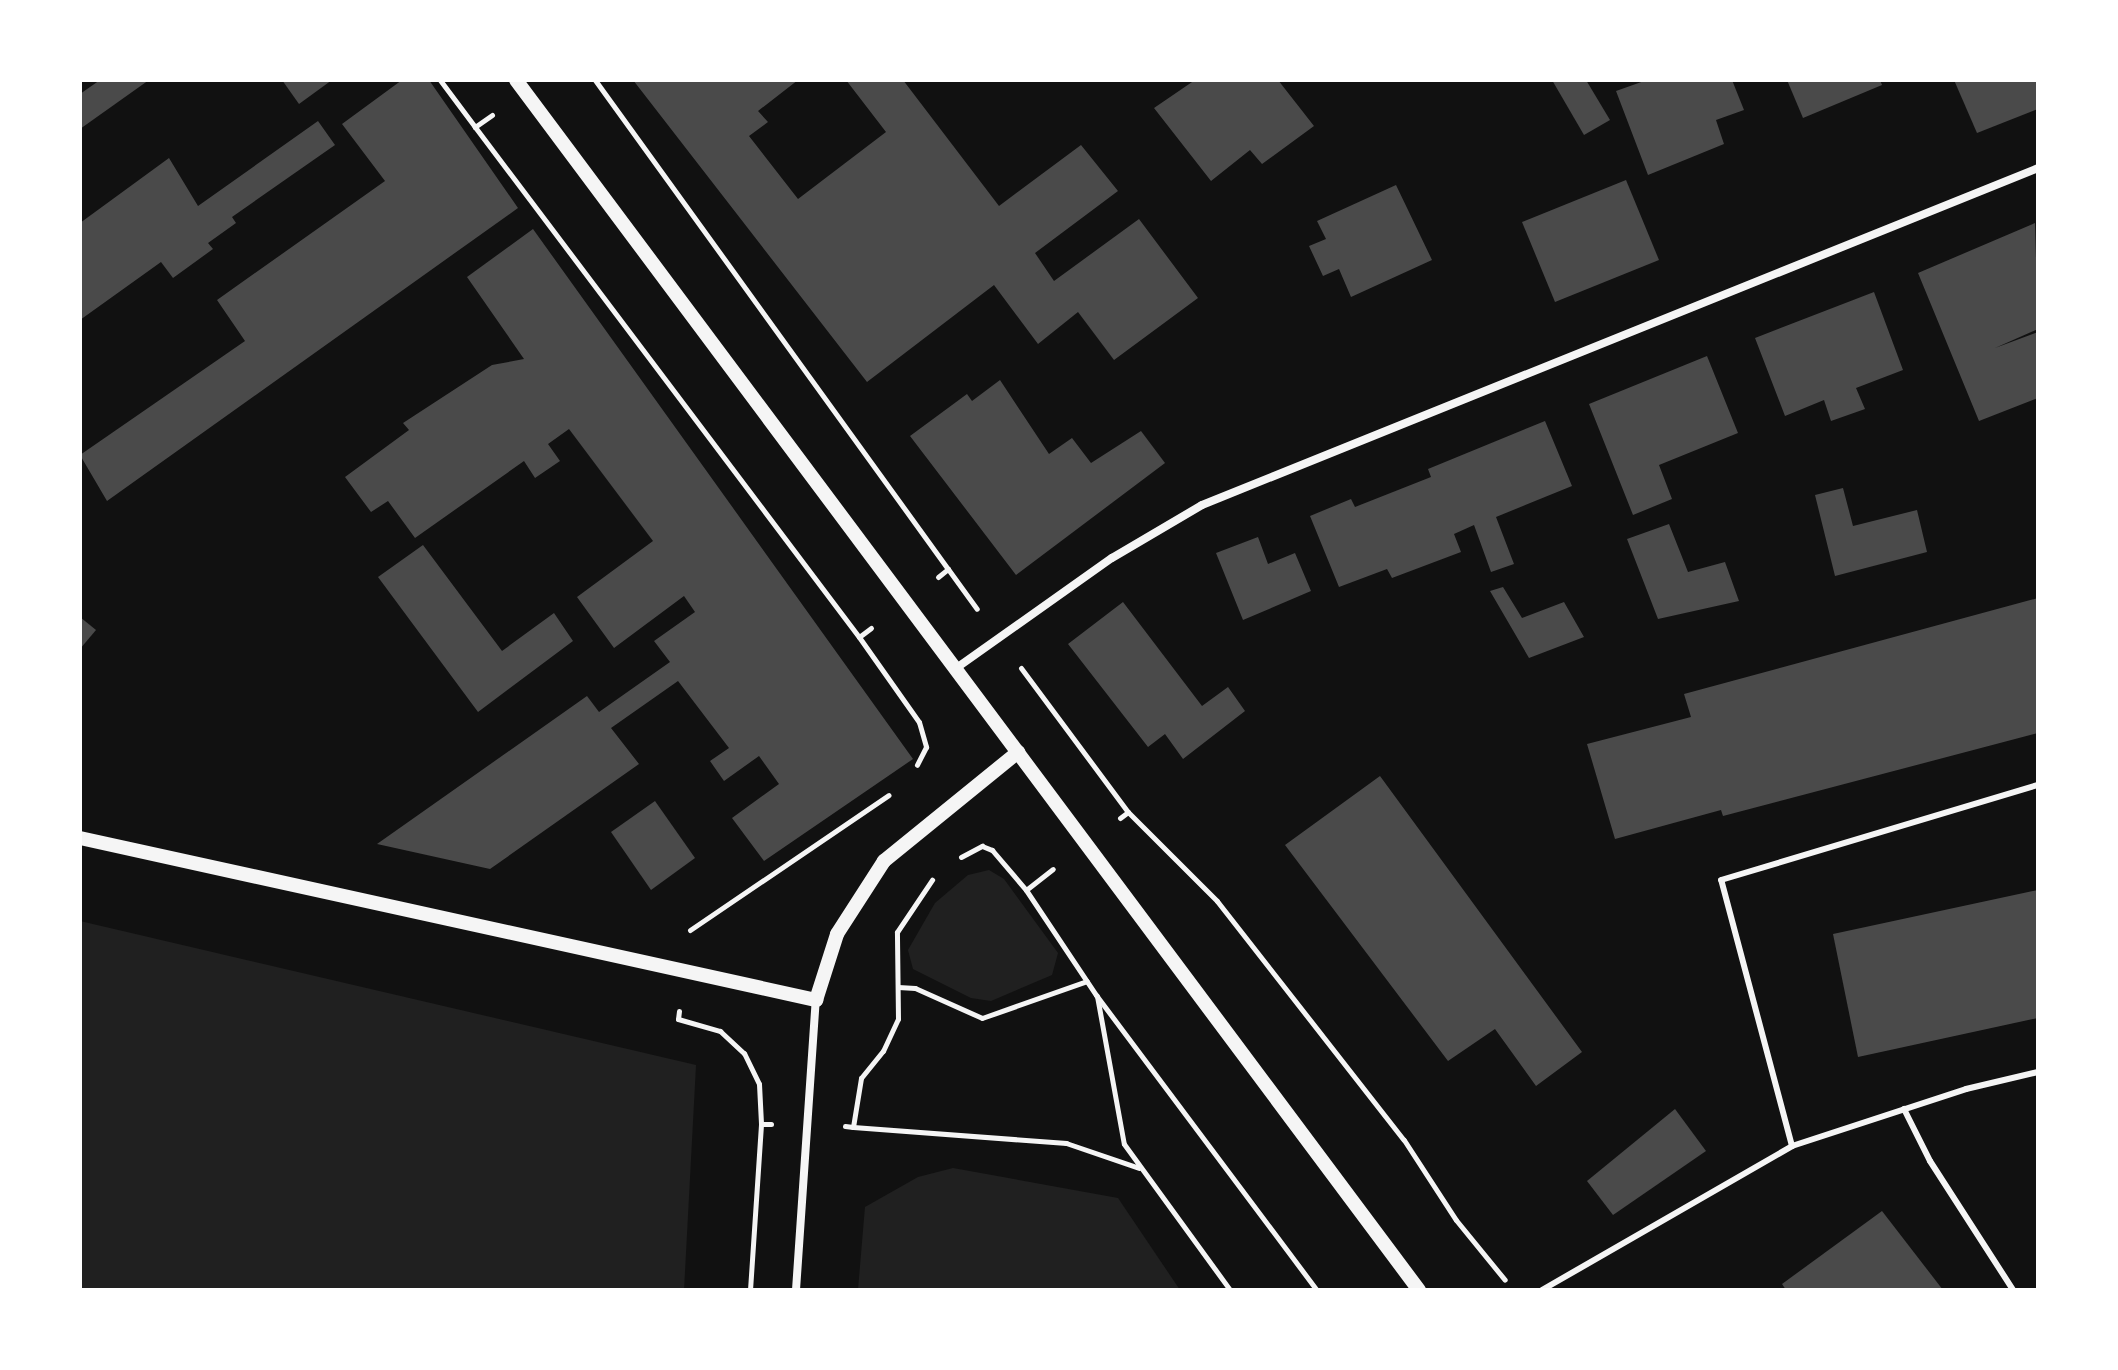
<!DOCTYPE html>
<html>
<head>
<meta charset="utf-8">
<style>
	body { margin:0 }
	#map { position:relative; width:2118px; height:1370px; overflow:hidden; background:#111; font-family:"Varela Round",sans-serif }
	div>[style] { position:absolute }
	.green>* { inset:0; background:#202020 }
	.building>* { inset:0; background:#4a4a4a }
	.path>* { height:5px; margin:-2.5px; padding:0 2.5px; transform-origin:2.5px; border-radius:2.5px; background:#f5f5f5 }
	.service>* { height:6px; margin:-3px; padding:0 3px; transform-origin:3px; border-radius:3px; background:#f5f5f5 }
	.minor>* { height:8px; margin:-4px; padding:0 4px; transform-origin:4px; border-radius:4px; background:#f5f5f5 }
	.tertiary>* { height:14px; margin:-7px; padding:0 7px; transform-origin:7px; border-radius:7px; background:#f5f5f5 }
	span { translate:-50% -50%; white-space:nowrap; text-align:center; line-height:1.15; -webkit-text-stroke:8px #fff; paint-order:stroke }
	.frame { position:absolute; inset:0; border:82px solid #fff; pointer-events:none }
</style>
</head>
<body>
<div id="map">
	<div class="green">
		<i style="clip-path:polygon(989px 870px,1004px 879px,1058px 953px,1052px 975px,991px 1001px,971px 998px,913px 969px,908px 950px,935px 903px,968px 875px)"></i>
		<i style="clip-path:polygon(80px 921px,696px 1065px,684px 1290px,80px 1290px)"></i>
		<i style="clip-path:polygon(953px 1168px,1118px 1198px,1180px 1290px,858px 1290px,865px 1207px,918px 1177px)"></i>
	</div>
	<div class="building">
		<i style="clip-path:polygon(100px 80px,149px 80px,80px 129px,80px 94px)"></i>
		<i style="clip-path:polygon(282px 80px,332px 80px,299px 104px)"></i>
		<i style="clip-path:polygon(402px 80px,429px 80px,518px 208px,107px 501px,80px 455px,245px 341px,217px 300px,385px 181px,342px 124px)"></i>
		<i style="clip-path:polygon(633px 80px,798px 80px,758px 111px,768px 122px,749px 136px,798px 199px,886px 132px,846px 80px,903px 80px,999px 206px,1081px 145px,1118px 191px,1035px 253px,1054px 281px,1139px 219px,1198px 298px,1114px 360px,1078px 312px,1038px 344px,994px 285px,867px 382px)"></i>
		<i style="clip-path:polygon(1195px 80px,1278px 80px,1314px 126px,1262px 164px,1250px 150px,1211px 181px,1154px 108px)"></i>
		<i style="clip-path:polygon(1552px 80px,1586px 80px,1610px 120px,1584px 135px)"></i>
		<i style="clip-path:polygon(1647px 80px,1732px 80px,1744px 110px,1716px 120px,1724px 144px,1648px 175px,1616px 91px)"></i>
		<i style="clip-path:polygon(1787px 80px,1880px 80px,1882px 85px,1803px 118px)"></i>
		<i style="clip-path:polygon(1954px 80px,2038px 80px,2038px 109px,1977px 133px)"></i>
		<i style="clip-path:polygon(318px 121px,335px 145px,232px 217px,236px 223px,208px 243px,213px 249px,173px 278px,161px 262px,80px 320px,80px 223px,169px 158px,198px 206px)"></i>
		<i style="clip-path:polygon(1626px 180px,1659px 260px,1555px 302px,1522px 222px)"></i>
		<i style="clip-path:polygon(1396px 185px,1432px 260px,1351px 297px,1339px 269px,1323px 276px,1309px 246px,1326px 239px,1317px 221px)"></i>
		<i style="clip-path:polygon(2035px 223px,2038px 329px,1995px 348px,2038px 332px,2038px 398px,1979px 421px,1918px 273px)"></i>
		<i style="clip-path:polygon(533px 229px,913px 759px,764px 861px,732px 818px,779px 784px,759px 756px,724px 781px,710px 761px,729px 748px,678px 681px,611px 728px,639px 764px,490px 869px,377px 844px,587px 696px,599px 712px,670px 662px,654px 641px,695px 612px,684px 596px,614px 648px,577px 597px,653px 541px,569px 429px,548px 444px,560px 461px,535px 478px,524px 461px,415px 538px,388px 501px,371px 512px,345px 477px,409px 430px,403px 423px,492px 365px,524px 359px,467px 277px)"></i>
		<i style="clip-path:polygon(1874px 292px,1903px 370px,1856px 388px,1865px 409px,1831px 421px,1824px 400px,1785px 416px,1755px 338px)"></i>
		<i style="clip-path:polygon(1707px 356px,1738px 433px,1659px 465px,1672px 499px,1633px 515px,1589px 404px)"></i>
		<i style="clip-path:polygon(1000px 380px,1049px 454px,1072px 438px,1091px 463px,1141px 431px,1165px 463px,1016px 575px,910px 436px,967px 394px,972px 401px)"></i>
		<i style="clip-path:polygon(1545px 421px,1572px 486px,1496px 517px,1514px 564px,1491px 572px,1474px 525px,1454px 534px,1461px 552px,1392px 578px,1387px 569px,1339px 587px,1310px 516px,1351px 499px,1355px 507px,1431px 477px,1428px 469px)"></i>
		<i style="clip-path:polygon(1843px 488px,1853px 526px,1917px 510px,1927px 552px,1835px 576px,1815px 495px)"></i>
		<i style="clip-path:polygon(1669px 524px,1688px 572px,1725px 562px,1739px 601px,1658px 619px,1627px 539px)"></i>
		<i style="clip-path:polygon(1258px 537px,1268px 564px,1295px 553px,1311px 591px,1243px 620px,1216px 553px)"></i>
		<i style="clip-path:polygon(423px 545px,502px 651px,554px 613px,573px 641px,478px 712px,378px 577px)"></i>
		<i style="clip-path:polygon(1503px 587px,1522px 618px,1564px 602px,1584px 637px,1529px 658px,1490px 591px)"></i>
		<i style="clip-path:polygon(2038px 598px,2038px 733px,1723px 816px,1721px 810px,1615px 839px,1587px 744px,1691px 717px,1684px 694px)"></i>
		<i style="clip-path:polygon(1123px 602px,1202px 706px,1228px 687px,1245px 711px,1183px 759px,1165px 734px,1148px 747px,1068px 644px)"></i>
		<i style="clip-path:polygon(80px 617px,96px 630px,80px 649px)"></i>
		<i style="clip-path:polygon(1380px 776px,1582px 1052px,1536px 1086px,1495px 1029px,1448px 1061px,1285px 845px)"></i>
		<i style="clip-path:polygon(655px 801px,695px 858px,651px 890px,611px 832px)"></i>
		<i style="clip-path:polygon(2038px 890px,2038px 1018px,1858px 1057px,1833px 934px)"></i>
		<i style="clip-path:polygon(1675px 1109px,1706px 1151px,1613px 1215px,1587px 1181px)"></i>
		<i style="clip-path:polygon(1882px 1211px,1943px 1290px,1786px 1290px,1782px 1284px)"></i>
	</div>
	<div class="path">
		<i style="left:440px;top:80px;width:59px;rotate:53.3deg"></i>
		<i style="left:595px;top:80px;width:603px;rotate:54.18deg"></i>
		<i style="left:492px;top:115px;width:21px;rotate:145deg"></i>
		<i style="left:475px;top:127px;width:638px;rotate:53.02deg"></i>
		<i style="left:938px;top:577px;width:13px;rotate:-39deg"></i>
		<i style="left:948px;top:569px;width:49px;rotate:54.1deg"></i>
		<i style="left:871px;top:628px;width:15px;rotate:143deg"></i>
		<i style="left:859px;top:637px;width:104px;rotate:54.8deg"></i>
		<i style="left:919px;top:722px;width:26px;rotate:74deg"></i>
		<i style="left:926px;top:747px;width:20px;rotate:117deg"></i>
		<i style="left:1021px;top:668px;width:179px;rotate:53.4deg"></i>
		<i style="left:1128px;top:812px;width:10px;rotate:143deg"></i>
		<i style="left:1128px;top:812px;width:126px;rotate:45deg"></i>
		<i style="left:1217px;top:901px;width:303px;rotate:52deg"></i>
		<i style="left:1404px;top:1140px;width:95px;rotate:57deg"></i>
		<i style="left:1456px;top:1220px;width:77px;rotate:50.8deg"></i>
		<i style="left:961px;top:857px;width:24px;rotate:-28deg"></i>
		<i style="left:982px;top:846px;width:11px;rotate:22deg"></i>
		<i style="left:992px;top:850px;width:52px;rotate:49.6deg"></i>
		<i style="left:1026px;top:890px;width:34px;rotate:-38deg"></i>
		<i style="left:1026px;top:890px;width:126px;rotate:56.3deg"></i>
		<i style="left:1096px;top:995px;width:369px;rotate:53.2deg"></i>
		<i style="left:690px;top:930px;width:240px;rotate:-34.2deg"></i>
		<i style="left:898px;top:987px;width:17px;rotate:3deg"></i>
		<i style="left:915px;top:988px;width:73px;rotate:24.1deg"></i>
		<i style="left:982px;top:1018px;width:111px;rotate:-19.4deg"></i>
		<i style="left:1097px;top:996px;width:150px;rotate:79.7deg"></i>
		<i style="left:1124px;top:1144px;width:180px;rotate:54deg"></i>
		<i style="left:679px;top:1011px;width:8px;rotate:97deg"></i>
		<i style="left:678px;top:1019px;width:44px;rotate:15.9deg"></i>
		<i style="left:720px;top:1031px;width:33px;rotate:43deg"></i>
		<i style="left:744px;top:1053px;width:34px;rotate:64deg"></i>
		<i style="left:759px;top:1084px;width:40px;rotate:87.1deg"></i>
		<i style="left:845px;top:1126px;width:8px;rotate:7deg"></i>
		<i style="left:853px;top:1127px;width:50px;rotate:-80.7deg"></i>
		<i style="left:861px;top:1078px;width:35px;rotate:-51deg"></i>
		<i style="left:883px;top:1051px;width:35px;rotate:-65deg"></i>
		<i style="left:898px;top:1019px;width:87px;rotate:-90.7deg"></i>
		<i style="left:897px;top:932px;width:63px;rotate:-56.1deg"></i>
		<i style="left:853px;top:1127px;width:214px;rotate:4.3deg"></i>
		<i style="left:1066px;top:1143px;width:77px;rotate:18.9deg"></i>
		<i style="left:750px;top:1290px;width:166px;rotate:-86.2deg"></i>
		<i style="left:761px;top:1124px;width:10px"></i>
	</div>
	<div class="service">
		<i style="left:1904px;top:1109px;width:58px;rotate:63.4deg"></i>
		<i style="left:1930px;top:1161px;width:153px;rotate:57.2deg"></i>
		<i style="left:1792px;top:1146px;width:275px;rotate:-104.9deg"></i>
		<i style="left:1721px;top:880px;width:331px;rotate:-16.7deg"></i>
		<i style="left:1542px;top:1290px;width:289px;rotate:-29.9deg"></i>
		<i style="left:1792px;top:1146px;width:183px;rotate:-18.1deg"></i>
		<i style="left:1966px;top:1089px;width:74px;rotate:-13.3deg"></i>
	</div>
	<div class="minor">
		<i style="left:955px;top:669px;width:192px;rotate:-35.3deg"></i>
		<i style="left:1112px;top:558px;width:104px;rotate:-30.5deg"></i>
		<i style="left:1202px;top:505px;width:901px;rotate:-21.95deg"></i>
		<i style="left:796px;top:1290px;width:291px;rotate:-86.1deg"></i>
	</div>
	<div class="tertiary">
		<i style="left:516px;top:80px;width:1510px;rotate:53.27deg"></i>
		<i style="left:80px;top:838px;width:754px;rotate:12.41deg"></i>
		<i style="left:816px;top:1000px;width:69px;rotate:-72.3deg"></i>
		<i style="left:837px;top:934px;width:87px;rotate:-57.2deg"></i>
		<i style="left:884px;top:861px;width:173px;rotate:-39.1deg"></i>
	</div>
	<div class="frame"></div>
</div>
</body>
</html>
